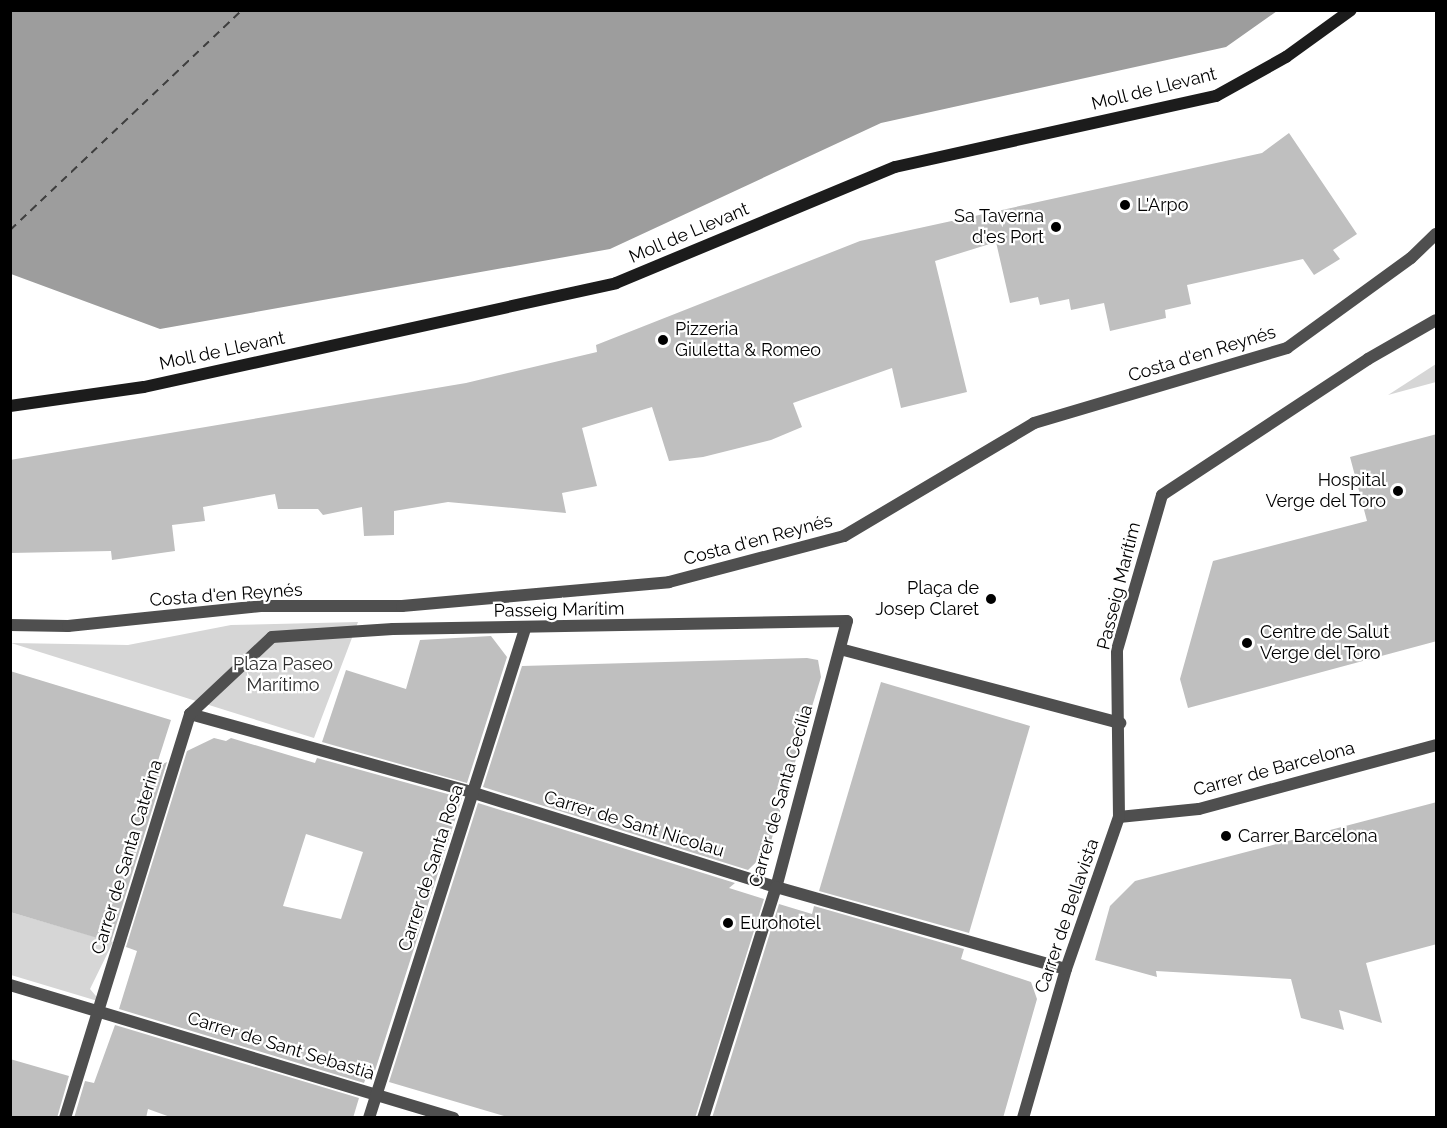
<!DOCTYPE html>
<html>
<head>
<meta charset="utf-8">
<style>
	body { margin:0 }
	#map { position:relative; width:1447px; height:1128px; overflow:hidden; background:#fff; font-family:Raleway,sans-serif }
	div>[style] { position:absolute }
	.green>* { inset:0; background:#d6d6d6 }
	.water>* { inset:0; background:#9d9d9d }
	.ferry>* { height:1.5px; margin-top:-0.75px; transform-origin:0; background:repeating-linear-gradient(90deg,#3e3e3e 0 8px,transparent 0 14px) }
	.building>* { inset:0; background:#bfbfbf }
	.street>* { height:12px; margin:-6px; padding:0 6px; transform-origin:6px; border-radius:6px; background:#4f4f4f }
	.secondary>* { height:12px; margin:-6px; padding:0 6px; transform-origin:6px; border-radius:6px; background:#1c1c1c }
	.dots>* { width:16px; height:16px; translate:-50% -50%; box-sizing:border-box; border:3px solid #fff; border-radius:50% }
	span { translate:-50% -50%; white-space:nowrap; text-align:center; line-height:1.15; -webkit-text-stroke:4.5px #fff; paint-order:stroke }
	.street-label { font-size:18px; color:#000 }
	.poi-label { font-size:18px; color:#000 }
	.left { translate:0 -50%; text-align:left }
	.right { translate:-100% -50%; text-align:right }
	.park-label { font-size:18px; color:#2d2d2d }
	.frame { position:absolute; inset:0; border:12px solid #000; pointer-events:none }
</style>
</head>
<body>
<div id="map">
	<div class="green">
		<i style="clip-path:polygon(1436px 364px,1436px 382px,1388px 395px)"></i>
		<i style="clip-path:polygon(358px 622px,314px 738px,11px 643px,128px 645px,231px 625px)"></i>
		<i style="clip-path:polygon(10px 912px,113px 942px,90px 989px,101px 1002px,11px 975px)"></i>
	</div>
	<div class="water">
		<i style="clip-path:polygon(10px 11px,11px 10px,1277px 11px,1226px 47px,881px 123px,610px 249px,160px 329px,11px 274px)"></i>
	</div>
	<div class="ferry">
		<i style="left:10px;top:230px;width:320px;rotate:-43.5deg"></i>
	</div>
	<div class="building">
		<i style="clip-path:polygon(1289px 133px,1357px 234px,1333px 250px,1340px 259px,1314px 275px,1303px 259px,1187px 285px,1191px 304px,1165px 310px,1166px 318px,1110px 331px,1104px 303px,1071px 310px,1069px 299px,1040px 305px,1038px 297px,1010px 303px,996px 242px,935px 261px,967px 392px,901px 408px,892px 368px,793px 403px,802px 427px,771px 440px,703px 457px,669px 461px,652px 407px,582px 428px,597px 486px,562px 493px,566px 513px,448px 502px,394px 511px,394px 535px,364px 536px,362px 507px,323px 515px,318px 509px,278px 509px,275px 494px,203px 507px,205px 521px,172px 525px,175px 551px,112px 560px,111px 551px,10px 553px,10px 460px,466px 383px,597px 352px,596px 345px,860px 241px,1262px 153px)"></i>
		<i style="clip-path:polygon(1437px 434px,1437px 641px,1188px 708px,1180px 679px,1213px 561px,1367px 521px,1350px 457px)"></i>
		<i style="clip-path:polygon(491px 636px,507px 657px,467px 783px,322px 742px,346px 670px,406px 689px,420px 640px)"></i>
		<i style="clip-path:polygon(807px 658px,818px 660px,821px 677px,768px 851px,748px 870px,483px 787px,522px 666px)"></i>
		<i style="clip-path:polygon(10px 671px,171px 720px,156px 767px,167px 762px,111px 942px,10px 912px)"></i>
		<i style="clip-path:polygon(881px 682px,1030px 726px,969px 933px,819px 891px)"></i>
		<i style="clip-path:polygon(evenodd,214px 738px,226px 741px,231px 738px,315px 763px,317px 758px,462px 798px,373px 1077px,367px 1075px,364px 1083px,119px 1009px,137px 951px,126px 947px,187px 751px,214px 738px,306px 834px,363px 852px,341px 919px,283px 906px,306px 834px)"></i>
		<i style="clip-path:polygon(1437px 802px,1437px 944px,1366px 963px,1382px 1023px,1339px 1010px,1344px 1030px,1301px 1018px,1291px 979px,1156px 971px,1157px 977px,1095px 960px,1110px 906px,1135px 881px)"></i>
		<i style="clip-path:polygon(478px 803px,735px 883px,729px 888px,764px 899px,695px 1118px,511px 1118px,389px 1082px)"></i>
		<i style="clip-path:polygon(779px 904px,812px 914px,814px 906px,964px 949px,961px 959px,1031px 982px,1037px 999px,1003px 1118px,712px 1118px)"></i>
		<i style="clip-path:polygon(115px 1025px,359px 1098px,353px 1118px,173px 1118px,148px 1109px,146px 1118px,74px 1118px,85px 1081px,94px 1083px)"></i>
		<i style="clip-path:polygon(10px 1059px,69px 1076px,57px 1118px,10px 1118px)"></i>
	</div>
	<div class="street">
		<i style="left:10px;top:625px;width:58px;rotate:1deg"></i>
		<i style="left:68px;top:626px;width:196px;rotate:-5.9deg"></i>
		<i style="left:263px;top:606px;width:139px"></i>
		<i style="left:402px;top:606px;width:268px;rotate:-5.1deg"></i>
		<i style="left:669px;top:582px;width:181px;rotate:-14.7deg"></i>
		<i style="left:844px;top:536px;width:221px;rotate:-30.7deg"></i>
		<i style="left:1034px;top:423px;width:264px;rotate:-16.5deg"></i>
		<i style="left:1287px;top:348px;width:153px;rotate:-36deg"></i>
		<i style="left:1411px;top:258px;width:35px;rotate:-44deg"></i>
		<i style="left:840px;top:649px;width:290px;rotate:14.8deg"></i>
		<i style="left:190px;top:714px;width:295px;rotate:15.5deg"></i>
		<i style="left:474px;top:793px;width:316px;rotate:17.3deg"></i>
		<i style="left:776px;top:887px;width:301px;rotate:15.8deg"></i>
		<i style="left:1119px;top:817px;width:80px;rotate:-5.7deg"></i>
		<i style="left:1199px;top:809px;width:245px;rotate:-15.1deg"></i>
		<i style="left:10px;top:985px;width:463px;rotate:16.7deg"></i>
		<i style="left:65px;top:1118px;width:423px;rotate:-72.8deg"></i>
		<i style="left:190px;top:714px;width:112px;rotate:-43.2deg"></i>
		<i style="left:272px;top:637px;width:121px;rotate:-3.8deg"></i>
		<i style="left:393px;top:629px;width:454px;rotate:-1deg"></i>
		<i style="left:847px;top:621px;width:275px;rotate:104.9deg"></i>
		<i style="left:776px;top:887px;width:242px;rotate:107.5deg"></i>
		<i style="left:369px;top:1118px;width:513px;rotate:-72.31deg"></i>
		<i style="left:1023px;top:1118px;width:155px;rotate:-73.9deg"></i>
		<i style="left:1066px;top:969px;width:161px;rotate:-70.8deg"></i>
		<i style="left:1119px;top:817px;width:167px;rotate:-90.7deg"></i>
		<i style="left:1117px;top:650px;width:161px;rotate:-73.8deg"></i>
		<i style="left:1162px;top:495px;width:247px;rotate:-33.4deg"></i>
		<i style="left:1368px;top:359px;width:78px;rotate:-29.8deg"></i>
	</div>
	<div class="secondary">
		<i style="left:10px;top:406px;width:135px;rotate:-8.1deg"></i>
		<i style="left:144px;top:387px;width:483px;rotate:-12.4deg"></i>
		<i style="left:616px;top:283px;width:302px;rotate:-22.6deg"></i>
		<i style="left:895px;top:167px;width:329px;rotate:-12.5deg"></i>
		<i style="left:1216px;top:96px;width:80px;rotate:-29.1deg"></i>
		<i style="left:1286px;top:57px;width:80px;rotate:-35.9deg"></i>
	</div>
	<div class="dots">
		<i style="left:1125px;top:205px;background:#000"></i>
		<i style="left:1056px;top:227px;background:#000"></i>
		<i style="left:663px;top:340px;background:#000"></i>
		<i style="left:1398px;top:491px;background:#000"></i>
		<i style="left:991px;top:599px;background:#000"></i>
		<i style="left:1247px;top:643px;background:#000"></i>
		<i style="left:1226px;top:836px;background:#000"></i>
		<i style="left:728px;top:923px;background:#000"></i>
	</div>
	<div class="street-label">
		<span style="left:1154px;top:89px;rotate:-14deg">Moll de Llevant</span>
		<span style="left:689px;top:233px;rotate:-23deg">Moll de Llevant</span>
		<span style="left:222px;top:351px;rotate:-12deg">Moll de Llevant</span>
		<span style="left:1202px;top:354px;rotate:-17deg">Costa d'en Reynés</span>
		<span style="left:758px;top:540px;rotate:-15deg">Costa d'en Reynés</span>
		<span style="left:1119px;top:586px;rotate:-76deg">Passeig Marítim</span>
		<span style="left:226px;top:595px;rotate:-4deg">Costa d'en Reynés</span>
		<span style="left:559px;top:610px;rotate:-1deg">Passeig Marítim</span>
		<span style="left:1274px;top:769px;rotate:-15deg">Carrer de Barcelona</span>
		<span style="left:781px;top:796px;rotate:-74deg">Carrer de Santa Cecília</span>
		<span style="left:634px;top:824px;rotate:17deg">Carrer de Sant Nicolau</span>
		<span style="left:127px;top:857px;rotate:-73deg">Carrer de Santa Caterina</span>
		<span style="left:431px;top:868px;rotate:-72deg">Carrer de Santa Rosa</span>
		<span style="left:1067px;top:916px;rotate:-71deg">Carrer de Bellavista</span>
		<span style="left:281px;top:1046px;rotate:17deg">Carrer de Sant Sebastià</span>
	</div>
	<div class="poi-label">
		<span class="left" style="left:1137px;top:205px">L'Arpo</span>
		<span class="right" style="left:1044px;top:227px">Sa Taverna<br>d'es Port</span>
		<span class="left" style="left:675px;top:340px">Pizzeria<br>Giuletta &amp; Romeo</span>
		<span class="right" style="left:1386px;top:491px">Hospital<br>Verge del Toro</span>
		<span class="right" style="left:979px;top:599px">Plaça de<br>Josep Claret</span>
		<span class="left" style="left:1260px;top:643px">Centre de Salut<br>Verge del Toro</span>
		<span class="left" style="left:1238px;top:836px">Carrer Barcelona</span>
		<span class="left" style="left:740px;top:923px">Eurohotel</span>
	</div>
	<div class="park-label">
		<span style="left:283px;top:675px">Plaza Paseo<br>Marítimo</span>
	</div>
	<div class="frame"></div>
</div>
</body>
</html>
